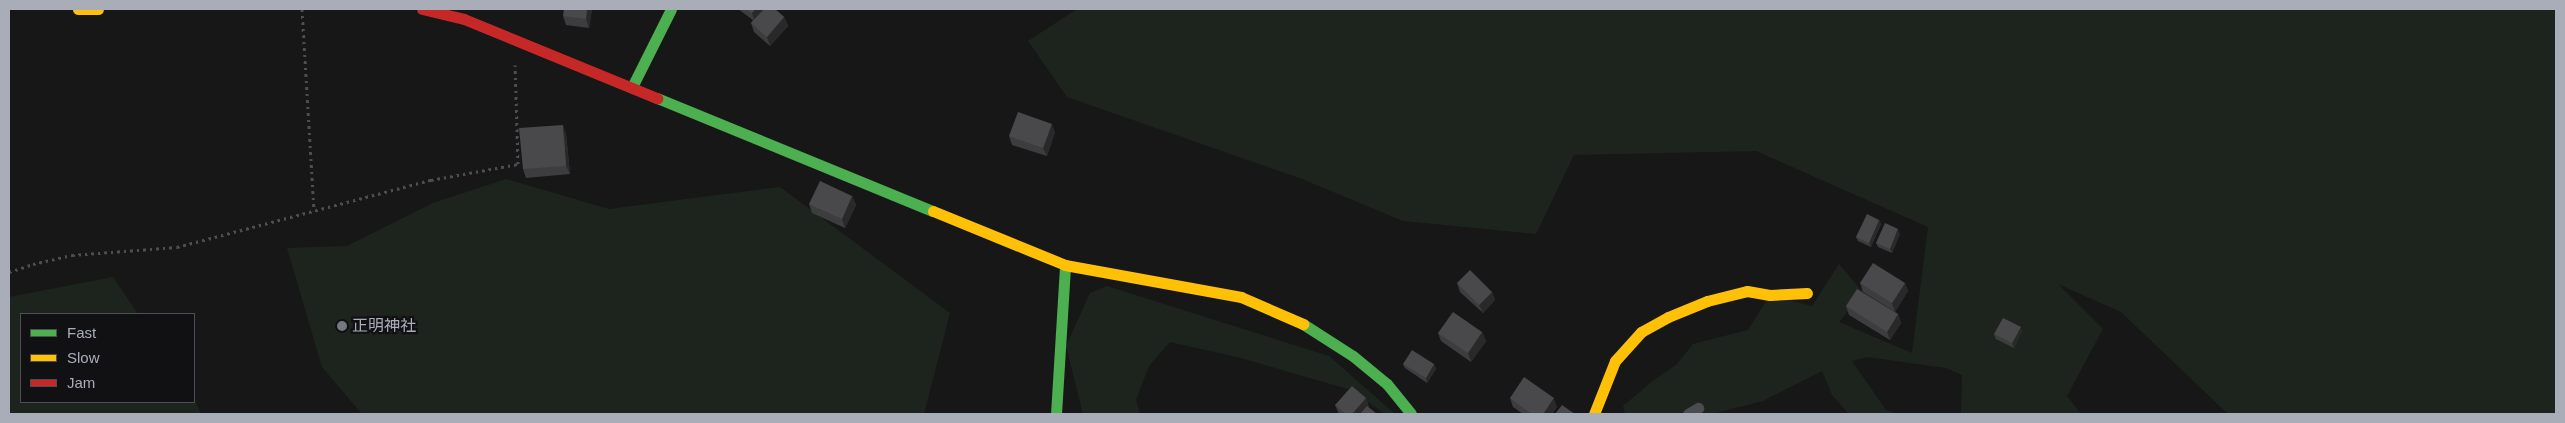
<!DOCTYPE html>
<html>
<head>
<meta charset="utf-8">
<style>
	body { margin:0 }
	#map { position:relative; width:2565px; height:423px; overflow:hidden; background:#171717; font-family:Helvetica,"Noto Sans JP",sans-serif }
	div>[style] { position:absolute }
	.green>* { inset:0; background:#1d241e }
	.path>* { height:3px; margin-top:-1.5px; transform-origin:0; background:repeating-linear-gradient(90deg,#4d4e52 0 2.5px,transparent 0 6.5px) }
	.lane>* { height:11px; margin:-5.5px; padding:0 5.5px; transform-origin:5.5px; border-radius:5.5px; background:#4b4c50 }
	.fast>* { height:11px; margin:-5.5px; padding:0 5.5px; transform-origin:5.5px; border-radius:5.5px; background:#4caf50 }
	.slow>* { height:11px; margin:-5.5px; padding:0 5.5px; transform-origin:5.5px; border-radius:5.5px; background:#ffc107 }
	.jam>* { height:11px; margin:-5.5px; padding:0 5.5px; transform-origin:5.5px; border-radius:5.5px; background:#c62828 }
	.wall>* { inset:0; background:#3d3d3f }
	.shaded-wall>* { inset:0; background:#29292a }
	.building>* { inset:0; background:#49494c }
	.dots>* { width:14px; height:14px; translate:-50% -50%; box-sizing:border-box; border:2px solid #111113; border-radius:50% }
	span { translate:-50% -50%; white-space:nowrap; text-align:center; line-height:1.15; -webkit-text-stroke:4.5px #111113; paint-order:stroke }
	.poi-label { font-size:16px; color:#a8adb8 }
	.left { translate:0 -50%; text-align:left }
	.frame { position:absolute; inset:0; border:10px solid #a8adb8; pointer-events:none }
	.legend { position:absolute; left:20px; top:313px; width:175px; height:90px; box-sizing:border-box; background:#111113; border:1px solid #4d4f55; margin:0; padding:6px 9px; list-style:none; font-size:15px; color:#a8adb8 }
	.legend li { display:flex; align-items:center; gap:10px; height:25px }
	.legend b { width:25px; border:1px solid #4d4f55 }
</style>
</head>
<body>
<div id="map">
	<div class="green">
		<i style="clip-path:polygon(1077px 9px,2556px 9px,2556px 414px,2228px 414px,2121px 312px,2058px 284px,2103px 329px,2067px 396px,2081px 414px,1961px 414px,1962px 375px,1946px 368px,1867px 357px,1852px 361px,1886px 410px,1898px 414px,1849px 414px,1832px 395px,1822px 371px,1763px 401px,1712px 414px,1625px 414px,1623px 406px,1655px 379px,1676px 365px,1693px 344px,1748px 330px,1770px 295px,1812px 306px,1839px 264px,1863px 292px,1839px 322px,1912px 353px,1928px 227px,1756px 151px,1574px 155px,1536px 234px,1403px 221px,1302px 179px,1067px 97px,1028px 41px)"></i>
		<i style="clip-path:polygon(506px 179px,609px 209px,780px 187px,950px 313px,924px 414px,362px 414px,322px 367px,287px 248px,347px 246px,433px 203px)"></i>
		<i style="clip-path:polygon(113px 277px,138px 314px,21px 314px,21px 402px,194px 402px,194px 398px,201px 414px,9px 414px,9px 297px)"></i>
		<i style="clip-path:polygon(1107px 286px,1329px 356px,1395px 414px,1385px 414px,1351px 390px,1241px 358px,1170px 342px,1149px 366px,1136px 400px,1140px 414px,1083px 414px,1066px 346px,1090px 293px)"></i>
	</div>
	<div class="path">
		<i style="left:302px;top:9px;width:202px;rotate:86.6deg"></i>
		<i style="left:9px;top:272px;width:25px;rotate:-18deg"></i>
		<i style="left:33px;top:264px;width:40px;rotate:-13deg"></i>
		<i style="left:72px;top:255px;width:105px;rotate:-4.4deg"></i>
		<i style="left:177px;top:247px;width:263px;rotate:-14.8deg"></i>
		<i style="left:431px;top:180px;width:88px;rotate:-10.4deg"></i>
		<i style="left:518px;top:164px;width:99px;rotate:-91.7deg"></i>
	</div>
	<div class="lane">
		<i style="left:1688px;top:414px;width:12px;rotate:-31deg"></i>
	</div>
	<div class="fast">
		<i style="left:632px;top:87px;width:87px;rotate:-63.4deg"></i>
		<i style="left:657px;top:98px;width:298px;rotate:22.3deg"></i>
		<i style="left:1303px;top:324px;width:59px;rotate:32.6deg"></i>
		<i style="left:1353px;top:356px;width:44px;rotate:39.5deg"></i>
		<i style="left:1387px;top:384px;width:38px;rotate:51deg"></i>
		<i style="left:1056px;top:414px;width:149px;rotate:-86.5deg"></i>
	</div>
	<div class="slow">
		<i style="left:78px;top:9px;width:20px"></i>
		<i style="left:933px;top:211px;width:143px;rotate:22.2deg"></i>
		<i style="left:1065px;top:265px;width:179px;rotate:10.3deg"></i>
		<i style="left:1241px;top:297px;width:68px;rotate:23.5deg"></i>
		<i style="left:1594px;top:414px;width:57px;rotate:-68.4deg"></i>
		<i style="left:1615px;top:361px;width:39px;rotate:-48deg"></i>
		<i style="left:1641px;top:332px;width:31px;rotate:-29deg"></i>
		<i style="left:1668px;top:317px;width:42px;rotate:-22.3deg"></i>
		<i style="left:1707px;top:301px;width:41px;rotate:-14deg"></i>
		<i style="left:1747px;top:291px;width:23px;rotate:10deg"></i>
		<i style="left:1770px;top:295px;width:37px;rotate:-3deg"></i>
	</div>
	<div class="jam">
		<i style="left:422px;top:9px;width:43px;rotate:13.4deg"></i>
		<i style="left:464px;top:19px;width:209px;rotate:22.3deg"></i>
	</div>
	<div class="wall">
		<i style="clip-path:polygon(592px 9px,589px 28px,566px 25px,563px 16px)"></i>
		<i style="clip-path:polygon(738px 9px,775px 9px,784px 17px,788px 26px,770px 46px,754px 32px,751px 23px,753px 20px)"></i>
		<i style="clip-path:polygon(1055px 132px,1047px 156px,1012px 145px,1009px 136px)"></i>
		<i style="clip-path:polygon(566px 134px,570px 174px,526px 178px,523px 169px)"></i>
		<i style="clip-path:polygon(852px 196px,856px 205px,845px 228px,812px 213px,809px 204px)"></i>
		<i style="clip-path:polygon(1879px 220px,1881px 224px,1871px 247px,1858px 241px,1856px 237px)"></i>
		<i style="clip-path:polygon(1900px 234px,1892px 253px,1878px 247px,1876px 243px)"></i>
		<i style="clip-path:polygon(1457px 283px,1492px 292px,1495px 300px,1483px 313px,1460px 292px)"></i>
		<i style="clip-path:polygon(1860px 283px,1905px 283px,1908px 291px,1895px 312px,1863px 292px)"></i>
		<i style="clip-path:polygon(1846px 306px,1898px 314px,1901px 323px,1890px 340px,1849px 315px)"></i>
		<i style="clip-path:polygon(2022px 331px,2014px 348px,1996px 339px,1994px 334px)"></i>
		<i style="clip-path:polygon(1482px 332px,1486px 341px,1471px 362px,1441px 341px,1438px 333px)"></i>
		<i style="clip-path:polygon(1403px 364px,1434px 364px,1436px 369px,1427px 383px,1405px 368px)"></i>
		<i style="clip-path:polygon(1366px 398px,1369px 407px,1368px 408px,1377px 414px,1339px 414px,1335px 405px)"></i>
		<i style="clip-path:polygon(1510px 398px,1557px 407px,1552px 414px,1523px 414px,1513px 407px)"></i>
	</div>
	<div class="shaded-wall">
		<i style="clip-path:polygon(587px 9px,592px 9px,589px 28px,586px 19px)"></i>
		<i style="clip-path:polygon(755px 9px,765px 9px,755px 22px,752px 13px)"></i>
		<i style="clip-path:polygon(784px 17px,788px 26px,770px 46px,767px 37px)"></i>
		<i style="clip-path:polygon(1052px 124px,1055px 132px,1047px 156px,1043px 148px)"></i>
		<i style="clip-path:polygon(563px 125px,566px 134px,570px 174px,566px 166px)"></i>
		<i style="clip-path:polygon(852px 196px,856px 205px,845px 228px,842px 219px)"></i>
		<i style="clip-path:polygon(1879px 220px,1881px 224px,1871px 247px,1869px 243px)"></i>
		<i style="clip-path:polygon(1898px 229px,1900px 234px,1892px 253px,1890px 249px)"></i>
		<i style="clip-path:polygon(1905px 283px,1908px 291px,1895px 312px,1892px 303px)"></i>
		<i style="clip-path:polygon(1492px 292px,1495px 300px,1483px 313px,1479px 305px)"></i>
		<i style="clip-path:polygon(1898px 314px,1901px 323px,1890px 340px,1887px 332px)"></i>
		<i style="clip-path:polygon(2021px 327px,2022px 331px,2014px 348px,2012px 343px)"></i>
		<i style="clip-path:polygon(1482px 332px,1486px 341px,1471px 362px,1468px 353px)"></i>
		<i style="clip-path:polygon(1434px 364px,1436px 369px,1427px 383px,1426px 378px)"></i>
		<i style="clip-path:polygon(1366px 398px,1369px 407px,1362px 414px,1352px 414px)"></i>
		<i style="clip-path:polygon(1554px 398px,1557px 407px,1552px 414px,1543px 414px)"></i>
	</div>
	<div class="building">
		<i style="clip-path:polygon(564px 9px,587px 9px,586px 19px,563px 16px)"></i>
		<i style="clip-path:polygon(746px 9px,755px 9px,752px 13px)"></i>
		<i style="clip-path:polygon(764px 9px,775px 9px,784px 17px,767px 37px,751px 23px)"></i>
		<i style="clip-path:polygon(1018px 112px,1052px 124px,1043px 148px,1009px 136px)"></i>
		<i style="clip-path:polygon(563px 125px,566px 166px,523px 169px,519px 128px)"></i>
		<i style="clip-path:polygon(820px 181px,852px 196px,842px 219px,809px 204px)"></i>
		<i style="clip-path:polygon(1867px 214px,1879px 220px,1869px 243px,1856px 237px)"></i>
		<i style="clip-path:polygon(1885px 223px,1898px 229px,1890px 249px,1876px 243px)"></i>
		<i style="clip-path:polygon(1873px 263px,1905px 283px,1892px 303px,1860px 283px)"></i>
		<i style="clip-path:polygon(1470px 270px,1492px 292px,1479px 305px,1457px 283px)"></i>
		<i style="clip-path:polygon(1857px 289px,1898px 314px,1887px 332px,1846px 306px)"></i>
		<i style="clip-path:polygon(1453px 312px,1482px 332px,1468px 353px,1438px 333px)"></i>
		<i style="clip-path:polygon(2003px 318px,2021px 327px,2012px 343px,1994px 334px)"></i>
		<i style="clip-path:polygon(1412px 350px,1434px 364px,1426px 378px,1403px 364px)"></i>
		<i style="clip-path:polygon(1524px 377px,1554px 398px,1543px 414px,1532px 414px,1510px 398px)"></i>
		<i style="clip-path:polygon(1352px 386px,1366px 398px,1352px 414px,1346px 414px,1335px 405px)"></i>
		<i style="clip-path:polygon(1562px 405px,1575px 414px,1555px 414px)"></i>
		<i style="clip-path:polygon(1367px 406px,1377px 414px,1360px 414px)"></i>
	</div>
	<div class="dots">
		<i style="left:342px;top:326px;background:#757880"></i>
	</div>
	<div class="poi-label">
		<span class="left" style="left:352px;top:326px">正明神社</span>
	</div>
	<div class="frame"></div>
	<ul class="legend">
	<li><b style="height:6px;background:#4caf50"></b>Fast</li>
	<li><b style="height:6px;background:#ffc107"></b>Slow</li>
	<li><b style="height:6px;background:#c62828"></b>Jam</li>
	</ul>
</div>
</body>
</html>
